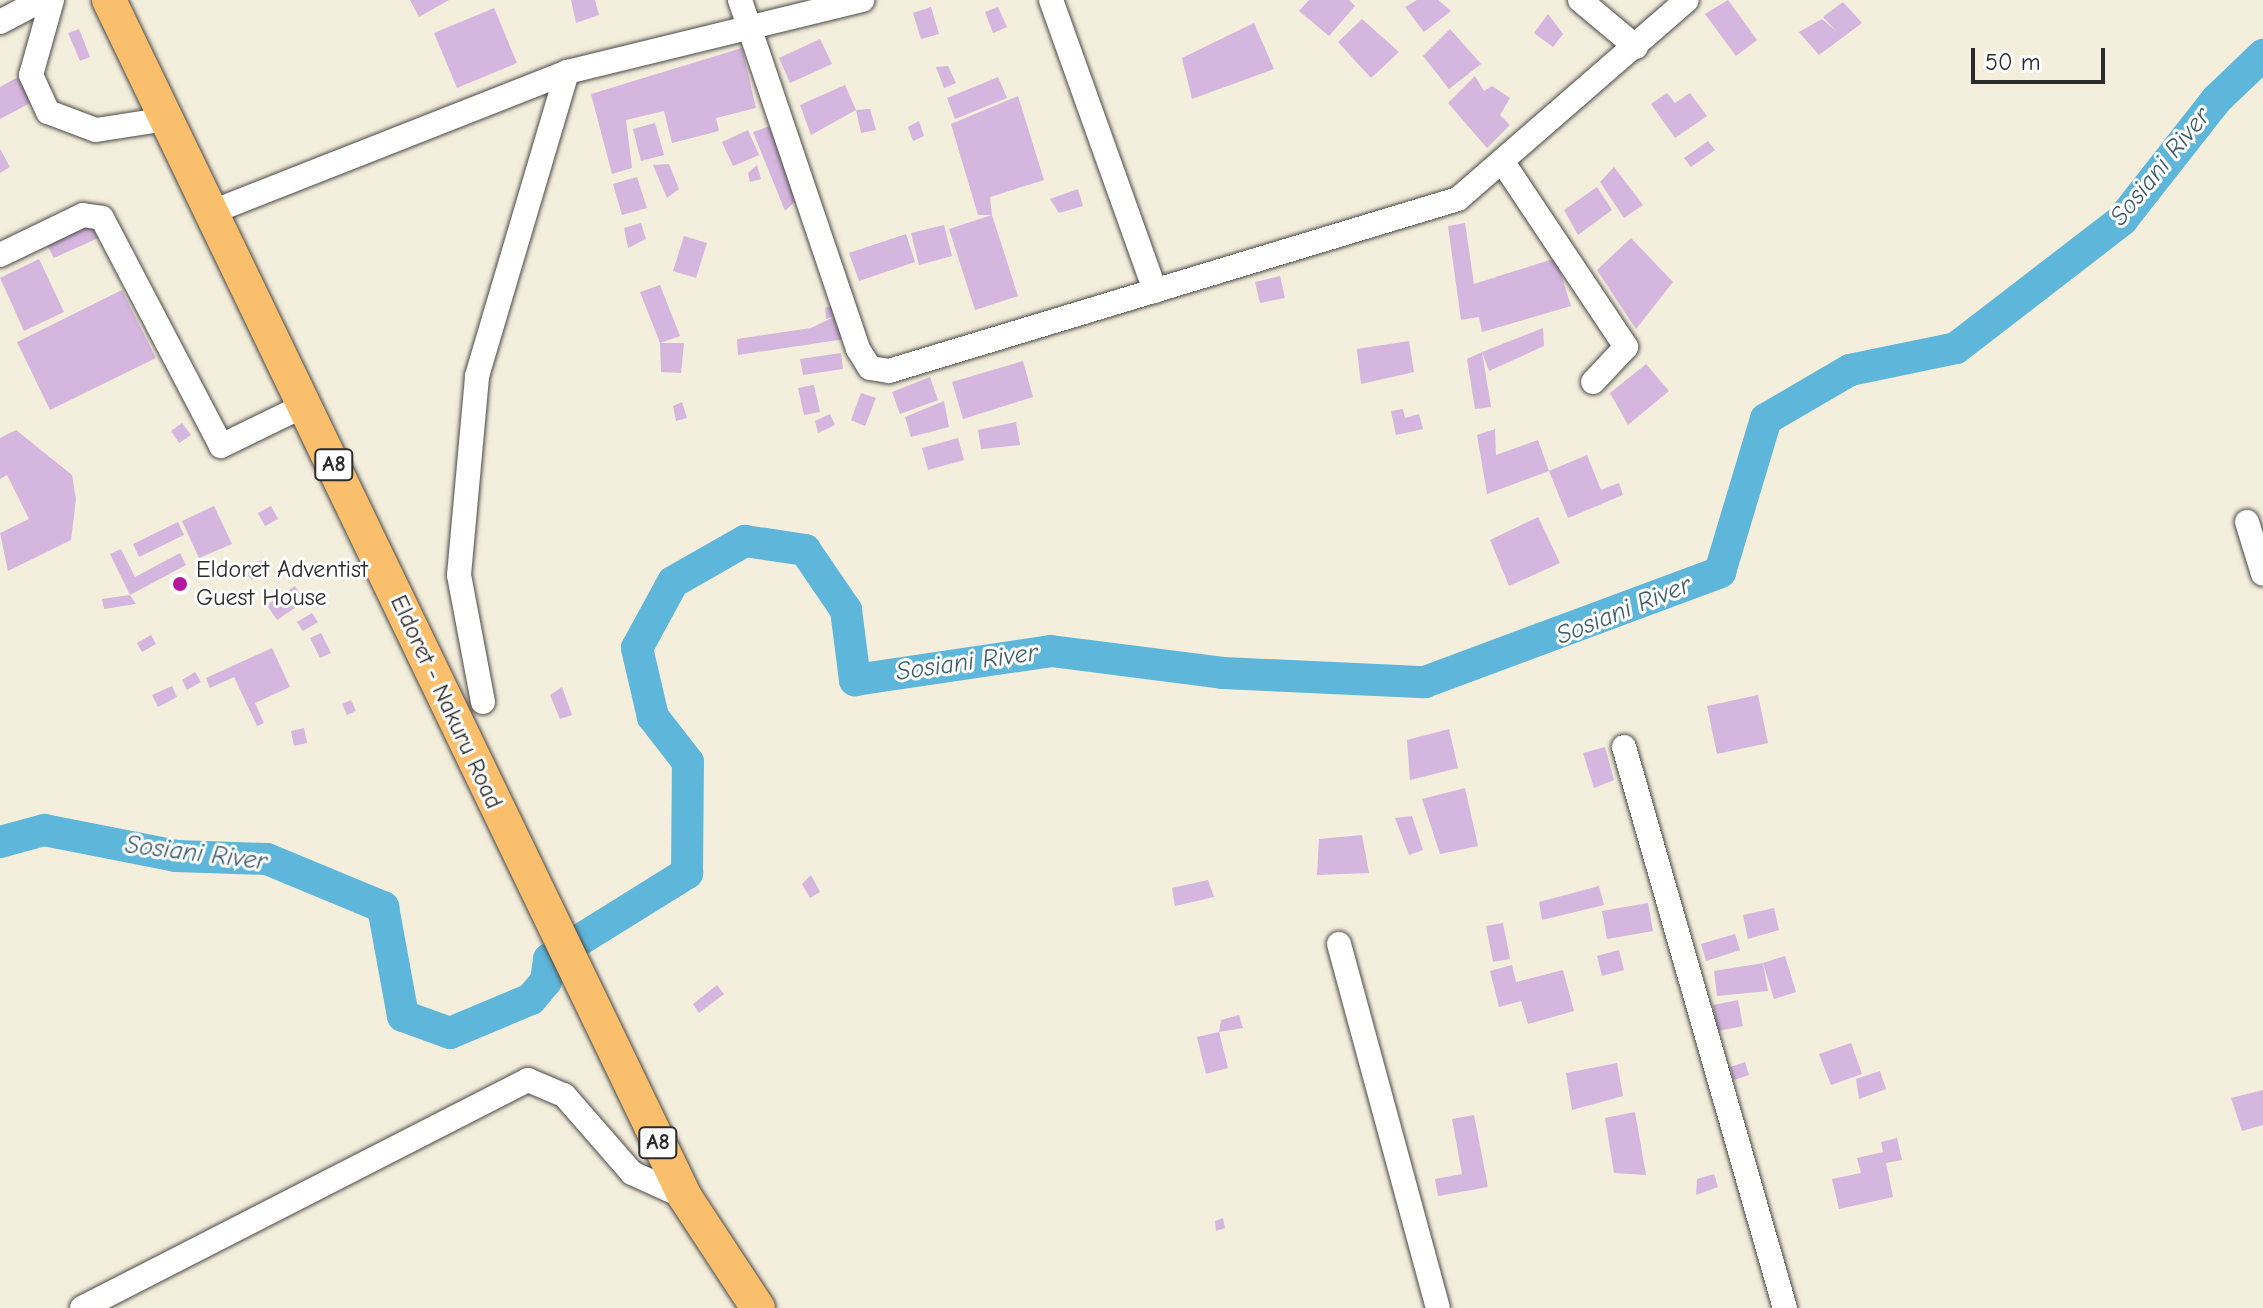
<!DOCTYPE html>
<html>
<head>
<meta charset="utf-8">
<style>
	body { margin:0 }
	#map { position:relative; width:2263px; height:1308px; overflow:hidden; background:#f4eedc; font-family:"Comic Neue",sans-serif }
	div>[style] { position:absolute }
	.river>* { height:32px; margin:-16px; padding:0 16px; transform-origin:16px; border-radius:16px; background:#5eb6db }
	.building>* { inset:0; background:#d5b6de }
	.roads { filter:drop-shadow(0 0 2px #494846) drop-shadow(0 0 2px #494846) }
	.minor>* { height:24px; margin:-12px; padding:0 12px; transform-origin:12px; border-radius:12px; background:#fff }
	.highway>* { height:34px; margin:-17px; padding:0 17px; transform-origin:17px; border-radius:17px; background:#f9bf6c }
	.dots>* { width:22px; height:22px; translate:-50% -50%; box-sizing:border-box; border:4px solid #fff; border-radius:50% }
	span { translate:-50% -50%; white-space:nowrap; text-align:center; line-height:1.15; -webkit-text-stroke:6px #fff; paint-order:stroke }
	.shield-label span { padding:2px 6px; background:#fff; border:2px solid; border-radius:6px; -webkit-text-stroke-width:0 }
	.shield-label { font-size:22px; color:#2b2b2b; font-weight:700 }
	.poi-label { font-size:24px; color:#2b2b2b }
	.left { translate:0 -50%; text-align:left }
	.street-label { font-size:24px; color:#2b2b2b }
	.water-label { font-size:26px; color:#3d5c69; font-style:italic }
	.scale { position:absolute; left:1971px; top:48px; width:134px; height:36px; box-sizing:border-box; border:4px solid #2b2b2b; border-top:0; padding-left:10px; font-size:24px; line-height:28px; white-space:nowrap; color:#2b2b2b; -webkit-text-stroke:6px #fff; paint-order:stroke }
</style>
</head>
<body>
<div id="map">
	<div class="river">
		<i style="left:0;top:842px;width:46px;rotate:-15.3deg"></i>
		<i style="left:44px;top:830px;width:135px;rotate:11.1deg"></i>
		<i style="left:176px;top:856px;width:91px;rotate:1.9deg"></i>
		<i style="left:267px;top:859px;width:126px;rotate:22.5deg"></i>
		<i style="left:383px;top:907px;width:111px;rotate:79.6deg"></i>
		<i style="left:403px;top:1016px;width:50px;rotate:19.9deg"></i>
		<i style="left:450px;top:1033px;width:88px;rotate:-22.8deg"></i>
		<i style="left:531px;top:999px;width:23px;rotate:-50deg"></i>
		<i style="left:546px;top:981px;width:22px;rotate:-82deg"></i>
		<i style="left:549px;top:959px;width:163px;rotate:-31.9deg"></i>
		<i style="left:687px;top:873px;width:111px;rotate:-89.5deg"></i>
		<i style="left:688px;top:762px;width:57px;rotate:-127.9deg"></i>
		<i style="left:653px;top:717px;width:71px;rotate:-103.1deg"></i>
		<i style="left:637px;top:648px;width:75px;rotate:-61.4deg"></i>
		<i style="left:673px;top:582px;width:83px;rotate:-29.7deg"></i>
		<i style="left:745px;top:541px;width:61px;rotate:8.5deg"></i>
		<i style="left:805px;top:550px;width:73px;rotate:55.7deg"></i>
		<i style="left:846px;top:610px;width:71px;rotate:82.7deg"></i>
		<i style="left:855px;top:680px;width:198px;rotate:-8.4deg"></i>
		<i style="left:1051px;top:651px;width:173px;rotate:7.3deg"></i>
		<i style="left:1223px;top:673px;width:202px;rotate:2.6deg"></i>
		<i style="left:1425px;top:682px;width:315px;rotate:-20.4deg"></i>
		<i style="left:1720px;top:572px;width:160px;rotate:-73.3deg"></i>
		<i style="left:1766px;top:419px;width:97px;rotate:-30.3deg"></i>
		<i style="left:1850px;top:370px;width:108px;rotate:-11.7deg"></i>
		<i style="left:1956px;top:348px;width:210px;rotate:-37.6deg"></i>
		<i style="left:2122px;top:220px;width:154px;rotate:-51.9deg"></i>
		<i style="left:2217px;top:99px;width:64px;rotate:-43.7deg"></i>
	</div>
	<div class="building">
		<i style="clip-path:polygon(410px 0,449px 0,419px 17px)"></i>
		<i style="clip-path:polygon(571px 0,595px 0,599px 15px,576px 23px)"></i>
		<i style="clip-path:polygon(1309px 0,1349px 0,1355px 6px,1329px 36px,1299px 11px)"></i>
		<i style="clip-path:polygon(1417px 0,1438px 0,1451px 11px,1424px 32px,1405px 7px)"></i>
		<i style="clip-path:polygon(1728px 0,1757px 40px,1736px 56px,1705px 14px)"></i>
		<i style="clip-path:polygon(1843px 2px,1862px 23px,1819px 55px,1799px 32px,1822px 19px,1836px 31px,1823px 17px)"></i>
		<i style="clip-path:polygon(931px 7px,939px 34px,921px 39px,913px 13px)"></i>
		<i style="clip-path:polygon(998px 7px,1007px 27px,993px 33px,985px 12px)"></i>
		<i style="clip-path:polygon(494px 8px,517px 63px,457px 88px,434px 33px)"></i>
		<i style="clip-path:polygon(1548px 14px,1563px 34px,1553px 47px,1534px 33px)"></i>
		<i style="clip-path:polygon(1362px 19px,1399px 52px,1371px 78px,1338px 42px)"></i>
		<i style="clip-path:polygon(1254px 23px,1274px 69px,1192px 99px,1182px 58px)"></i>
		<i style="clip-path:polygon(79px 29px,90px 57px,80px 61px,68px 33px)"></i>
		<i style="clip-path:polygon(1450px 29px,1481px 64px,1449px 89px,1423px 56px)"></i>
		<i style="clip-path:polygon(820px 39px,832px 64px,790px 83px,779px 58px)"></i>
		<i style="clip-path:polygon(742px 48px,756px 108px,716px 118px,719px 131px,672px 143px,664px 111px,626px 120px,632px 168px,612px 174px,591px 94px)"></i>
		<i style="clip-path:polygon(948px 66px,956px 83px,944px 88px,936px 67px)"></i>
		<i style="clip-path:polygon(1475px 76px,1484px 91px,1492px 86px,1510px 98px,1500px 115px,1510px 125px,1487px 148px,1448px 103px)"></i>
		<i style="clip-path:polygon(18px 77px,32px 102px,0 119px,0 87px)"></i>
		<i style="clip-path:polygon(998px 77px,1007px 98px,955px 119px,947px 98px)"></i>
		<i style="clip-path:polygon(845px 85px,856px 110px,811px 135px,800px 105px)"></i>
		<i style="clip-path:polygon(1667px 93px,1675px 103px,1690px 93px,1707px 116px,1675px 138px,1651px 104px)"></i>
		<i style="clip-path:polygon(1018px 96px,1044px 180px,990px 197px,992px 215px,978px 215px,951px 124px)"></i>
		<i style="clip-path:polygon(870px 109px,876px 130px,861px 133px,856px 110px)"></i>
		<i style="clip-path:polygon(919px 121px,924px 136px,913px 141px,908px 127px)"></i>
		<i style="clip-path:polygon(655px 123px,664px 155px,641px 161px,633px 129px)"></i>
		<i style="clip-path:polygon(776px 124px,801px 196px,785px 211px,753px 132px)"></i>
		<i style="clip-path:polygon(748px 130px,759px 155px,733px 166px,722px 142px)"></i>
		<i style="clip-path:polygon(1708px 141px,1715px 150px,1691px 167px,1684px 158px)"></i>
		<i style="clip-path:polygon(0 149px,10px 167px,0 173px)"></i>
		<i style="clip-path:polygon(669px 164px,679px 189px,667px 198px,653px 165px)"></i>
		<i style="clip-path:polygon(757px 165px,761px 179px,750px 182px,748px 173px)"></i>
		<i style="clip-path:polygon(1614px 167px,1643px 205px,1624px 218px,1600px 182px)"></i>
		<i style="clip-path:polygon(637px 177px,647px 208px,622px 215px,613px 184px)"></i>
		<i style="clip-path:polygon(1597px 187px,1612px 210px,1578px 235px,1564px 210px)"></i>
		<i style="clip-path:polygon(1078px 189px,1083px 206px,1059px 213px,1050px 199px)"></i>
		<i style="clip-path:polygon(992px 215px,1018px 296px,975px 310px,949px 229px)"></i>
		<i style="clip-path:polygon(641px 223px,646px 239px,628px 248px,624px 228px)"></i>
		<i style="clip-path:polygon(1465px 223px,1474px 284px,1556px 258px,1571px 306px,1482px 332px,1479px 317px,1461px 320px,1448px 226px)"></i>
		<i style="clip-path:polygon(91px 224px,98px 238px,54px 258px,47px 245px)"></i>
		<i style="clip-path:polygon(944px 225px,952px 256px,919px 265px,911px 233px)"></i>
		<i style="clip-path:polygon(906px 234px,915px 262px,859px 281px,849px 253px)"></i>
		<i style="clip-path:polygon(684px 236px,707px 243px,696px 278px,673px 271px)"></i>
		<i style="clip-path:polygon(1631px 238px,1673px 282px,1636px 329px,1597px 270px)"></i>
		<i style="clip-path:polygon(39px 259px,64px 312px,24px 331px,0 278px)"></i>
		<i style="clip-path:polygon(1280px 276px,1285px 298px,1260px 303px,1255px 282px)"></i>
		<i style="clip-path:polygon(660px 285px,680px 336px,660px 343px,640px 292px)"></i>
		<i style="clip-path:polygon(122px 290px,156px 358px,50px 410px,17px 342px)"></i>
		<i style="clip-path:polygon(834px 305px,836px 316px,826px 319px,825px 308px)"></i>
		<i style="clip-path:polygon(836px 316px,845px 339px,738px 355px,737px 339px,811px 328px)"></i>
		<i style="clip-path:polygon(1543px 328px,1544px 346px,1489px 371px,1482px 352px)"></i>
		<i style="clip-path:polygon(1409px 341px,1414px 372px,1361px 384px,1357px 349px)"></i>
		<i style="clip-path:polygon(660px 343px,684px 343px,681px 373px,661px 372px)"></i>
		<i style="clip-path:polygon(1482px 352px,1491px 407px,1475px 409px,1467px 359px)"></i>
		<i style="clip-path:polygon(841px 353px,843px 369px,803px 375px,800px 359px)"></i>
		<i style="clip-path:polygon(1023px 361px,1033px 397px,963px 419px,952px 382px)"></i>
		<i style="clip-path:polygon(1646px 364px,1669px 391px,1628px 425px,1610px 393px)"></i>
		<i style="clip-path:polygon(930px 377px,938px 400px,900px 414px,892px 392px)"></i>
		<i style="clip-path:polygon(814px 385px,820px 412px,804px 415px,798px 388px)"></i>
		<i style="clip-path:polygon(861px 393px,876px 398px,865px 426px,851px 420px)"></i>
		<i style="clip-path:polygon(944px 401px,949px 427px,911px 437px,905px 417px)"></i>
		<i style="clip-path:polygon(682px 402px,687px 418px,676px 421px,673px 406px)"></i>
		<i style="clip-path:polygon(1403px 409px,1405px 418px,1419px 414px,1423px 429px,1396px 435px,1391px 411px)"></i>
		<i style="clip-path:polygon(830px 414px,835px 425px,818px 433px,815px 421px)"></i>
		<i style="clip-path:polygon(1016px 422px,1020px 445px,981px 449px,978px 430px)"></i>
		<i style="clip-path:polygon(182px 423px,191px 435px,179px 443px,171px 431px)"></i>
		<i style="clip-path:polygon(1495px 429px,1496px 455px,1538px 440px,1549px 471px,1487px 494px,1477px 435px)"></i>
		<i style="clip-path:polygon(16px 430px,72px 475px,76px 499px,71px 540px,8px 571px,0 533px,29px 519px,7px 475px,0 479px,0 438px)"></i>
		<i style="clip-path:polygon(958px 438px,964px 460px,928px 470px,922px 448px)"></i>
		<i style="clip-path:polygon(1587px 455px,1601px 490px,1619px 483px,1623px 495px,1568px 518px,1549px 471px)"></i>
		<i style="clip-path:polygon(214px 506px,232px 544px,199px 558px,182px 521px)"></i>
		<i style="clip-path:polygon(271px 506px,278px 519px,265px 526px,258px 513px)"></i>
		<i style="clip-path:polygon(1538px 517px,1560px 563px,1509px 586px,1490px 540px)"></i>
		<i style="clip-path:polygon(178px 522px,184px 535px,139px 557px,133px 544px)"></i>
		<i style="clip-path:polygon(121px 549px,135px 577px,180px 553px,186px 565px,130px 595px,110px 554px)"></i>
		<i style="clip-path:polygon(264px 559px,270px 572px,252px 580px,242px 569px)"></i>
		<i style="clip-path:polygon(295px 586px,305px 601px,277px 620px,267px 605px)"></i>
		<i style="clip-path:polygon(130px 595px,136px 604px,104px 609px,102px 599px)"></i>
		<i style="clip-path:polygon(312px 613px,318px 622px,303px 631px,297px 622px)"></i>
		<i style="clip-path:polygon(321px 633px,331px 653px,320px 658px,310px 638px)"></i>
		<i style="clip-path:polygon(151px 635px,156px 644px,142px 652px,137px 643px)"></i>
		<i style="clip-path:polygon(272px 648px,290px 687px,255px 703px,264px 723px,257px 726px,234px 677px,210px 688px,206px 678px)"></i>
		<i style="clip-path:polygon(195px 672px,201px 682px,187px 690px,182px 680px)"></i>
		<i style="clip-path:polygon(172px 686px,177px 697px,158px 707px,152px 695px)"></i>
		<i style="clip-path:polygon(562px 687px,572px 715px,560px 719px,550px 695px)"></i>
		<i style="clip-path:polygon(1758px 695px,1768px 743px,1717px 754px,1707px 706px)"></i>
		<i style="clip-path:polygon(351px 700px,356px 711px,347px 715px,342px 704px)"></i>
		<i style="clip-path:polygon(304px 728px,307px 743px,294px 746px,291px 731px)"></i>
		<i style="clip-path:polygon(1449px 729px,1458px 768px,1410px 780px,1407px 740px)"></i>
		<i style="clip-path:polygon(1605px 747px,1614px 780px,1594px 788px,1583px 753px)"></i>
		<i style="clip-path:polygon(1465px 788px,1478px 846px,1440px 854px,1422px 799px)"></i>
		<i style="clip-path:polygon(1412px 816px,1423px 850px,1409px 855px,1395px 818px)"></i>
		<i style="clip-path:polygon(1362px 835px,1369px 873px,1317px 875px,1319px 839px)"></i>
		<i style="clip-path:polygon(811px 875px,820px 892px,810px 898px,802px 884px)"></i>
		<i style="clip-path:polygon(1208px 880px,1214px 897px,1175px 906px,1172px 888px)"></i>
		<i style="clip-path:polygon(1599px 886px,1604px 905px,1542px 920px,1539px 902px)"></i>
		<i style="clip-path:polygon(1648px 903px,1653px 931px,1607px 939px,1602px 911px)"></i>
		<i style="clip-path:polygon(1774px 908px,1779px 930px,1748px 939px,1743px 915px)"></i>
		<i style="clip-path:polygon(1503px 923px,1510px 959px,1493px 962px,1486px 926px)"></i>
		<i style="clip-path:polygon(1735px 934px,1740px 950px,1706px 961px,1701px 944px)"></i>
		<i style="clip-path:polygon(1619px 950px,1624px 970px,1602px 976px,1597px 956px)"></i>
		<i style="clip-path:polygon(1785px 956px,1796px 992px,1774px 999px,1763px 963px)"></i>
		<i style="clip-path:polygon(1763px 963px,1768px 991px,1717px 996px,1714px 971px)"></i>
		<i style="clip-path:polygon(1512px 965px,1516px 982px,1563px 970px,1574px 1011px,1528px 1024px,1521px 1001px,1499px 1007px,1490px 971px)"></i>
		<i style="clip-path:polygon(717px 985px,724px 994px,699px 1013px,693px 1004px)"></i>
		<i style="clip-path:polygon(1738px 1000px,1743px 1026px,1718px 1031px,1713px 1005px)"></i>
		<i style="clip-path:polygon(1239px 1015px,1243px 1028px,1219px 1032px,1221px 1020px)"></i>
		<i style="clip-path:polygon(1219px 1032px,1228px 1068px,1206px 1074px,1197px 1037px)"></i>
		<i style="clip-path:polygon(1851px 1043px,1862px 1074px,1831px 1085px,1819px 1054px)"></i>
		<i style="clip-path:polygon(1745px 1062px,1749px 1075px,1734px 1080px,1730px 1067px)"></i>
		<i style="clip-path:polygon(1617px 1063px,1623px 1096px,1572px 1110px,1566px 1073px)"></i>
		<i style="clip-path:polygon(1880px 1071px,1886px 1089px,1859px 1099px,1856px 1079px)"></i>
		<i style="clip-path:polygon(2263px 1090px,2263px 1125px,2242px 1131px,2231px 1098px)"></i>
		<i style="clip-path:polygon(1635px 1112px,1646px 1175px,1614px 1173px,1605px 1118px)"></i>
		<i style="clip-path:polygon(1474px 1115px,1488px 1187px,1438px 1196px,1435px 1179px,1462px 1174px,1452px 1119px)"></i>
		<i style="clip-path:polygon(1897px 1138px,1902px 1160px,1886px 1163px,1893px 1197px,1839px 1209px,1832px 1179px,1861px 1173px,1857px 1158px,1883px 1152px,1881px 1142px)"></i>
		<i style="clip-path:polygon(1714px 1174px,1718px 1187px,1696px 1195px,1697px 1179px)"></i>
		<i style="clip-path:polygon(1223px 1218px,1225px 1228px,1216px 1231px,1215px 1221px)"></i>
	</div>
	<div class="roads">
		<div class="minor">
			<i style="left:52px;top:0;width:78px;rotate:105.6deg"></i>
			<i style="left:31px;top:75px;width:41px;rotate:65.3deg"></i>
			<i style="left:48px;top:112px;width:51px;rotate:20.6deg"></i>
			<i style="left:96px;top:130px;width:72px;rotate:-8.8deg"></i>
			<i style="left:740px;top:0;width:368px;rotate:71.3deg"></i>
			<i style="left:858px;top:349px;width:22px;rotate:58deg"></i>
			<i style="left:870px;top:368px;width:19px;rotate:9deg"></i>
			<i style="left:889px;top:371px;width:594px;rotate:-16.82deg"></i>
			<i style="left:1458px;top:199px;width:303px;rotate:-41deg"></i>
			<i style="left:1051px;top:0;width:309px;rotate:70.3deg"></i>
			<i style="left:1580px;top:0;width:73px;rotate:40deg"></i>
			<i style="left:0;top:22px;width:47px;rotate:-27.6deg"></i>
			<i style="left:1504px;top:164px;width:220px;rotate:56.3deg"></i>
			<i style="left:1626px;top:347px;width:48px;rotate:133.3deg"></i>
			<i style="left:212px;top:212px;width:382px;rotate:-21.5deg"></i>
			<i style="left:567px;top:72px;width:304px;rotate:-13.7deg"></i>
			<i style="left:0;top:255px;width:92px;rotate:-25.7deg"></i>
			<i style="left:83px;top:215px;width:19px;rotate:9deg"></i>
			<i style="left:102px;top:218px;width:257px;rotate:62.4deg"></i>
			<i style="left:221px;top:446px;width:93px;rotate:-26deg"></i>
			<i style="left:2247px;top:522px;width:54px;rotate:72.9deg"></i>
			<i style="left:483px;top:702px;width:129px;rotate:-100.7deg"></i>
			<i style="left:459px;top:575px;width:200px;rotate:-84.8deg"></i>
			<i style="left:477px;top:376px;width:317px;rotate:-73.5deg"></i>
			<i style="left:1624px;top:747px;width:584px;rotate:73.99deg"></i>
			<i style="left:1339px;top:944px;width:377px;rotate:74.8deg"></i>
			<i style="left:82px;top:1308px;width:501px;rotate:-27.08deg"></i>
			<i style="left:528px;top:1080px;width:39px;rotate:23deg"></i>
			<i style="left:564px;top:1095px;width:103px;rotate:48.9deg"></i>
			<i style="left:632px;top:1173px;width:58px;rotate:24.4deg"></i>
		</div>
		<div class="highway">
			<i style="left:109px;top:0;width:1328px;rotate:64.3deg"></i>
			<i style="left:685px;top:1197px;width:133px;rotate:56.7deg"></i>
		</div>
	</div>
	<div class="dots">
		<i style="left:180px;top:584px;background:#b5179e"></i>
	</div>
	<div class="shield-label">
		<span style="left:334px;top:465px">A8</span>
		<span style="left:658px;top:1143px">A8</span>
	</div>
	<div class="poi-label">
		<span class="left" style="left:196px;top:584px">Eldoret Adventist<br>Guest House</span>
	</div>
	<div class="street-label">
		<span style="left:446px;top:702px;rotate:65deg">Eldoret - Nakuru Road</span>
	</div>
	<div class="water-label">
		<span style="left:2161px;top:167px;rotate:-51deg">Sosiani River</span>
		<span style="left:1624px;top:611px;rotate:-22deg">Sosiani River</span>
		<span style="left:967px;top:663px;rotate:-8deg">Sosiani River</span>
		<span style="left:196px;top:854px;rotate:7deg">Sosiani River</span>
	</div>
	<div class="scale">50 m</div>
</div>
</body>
</html>
